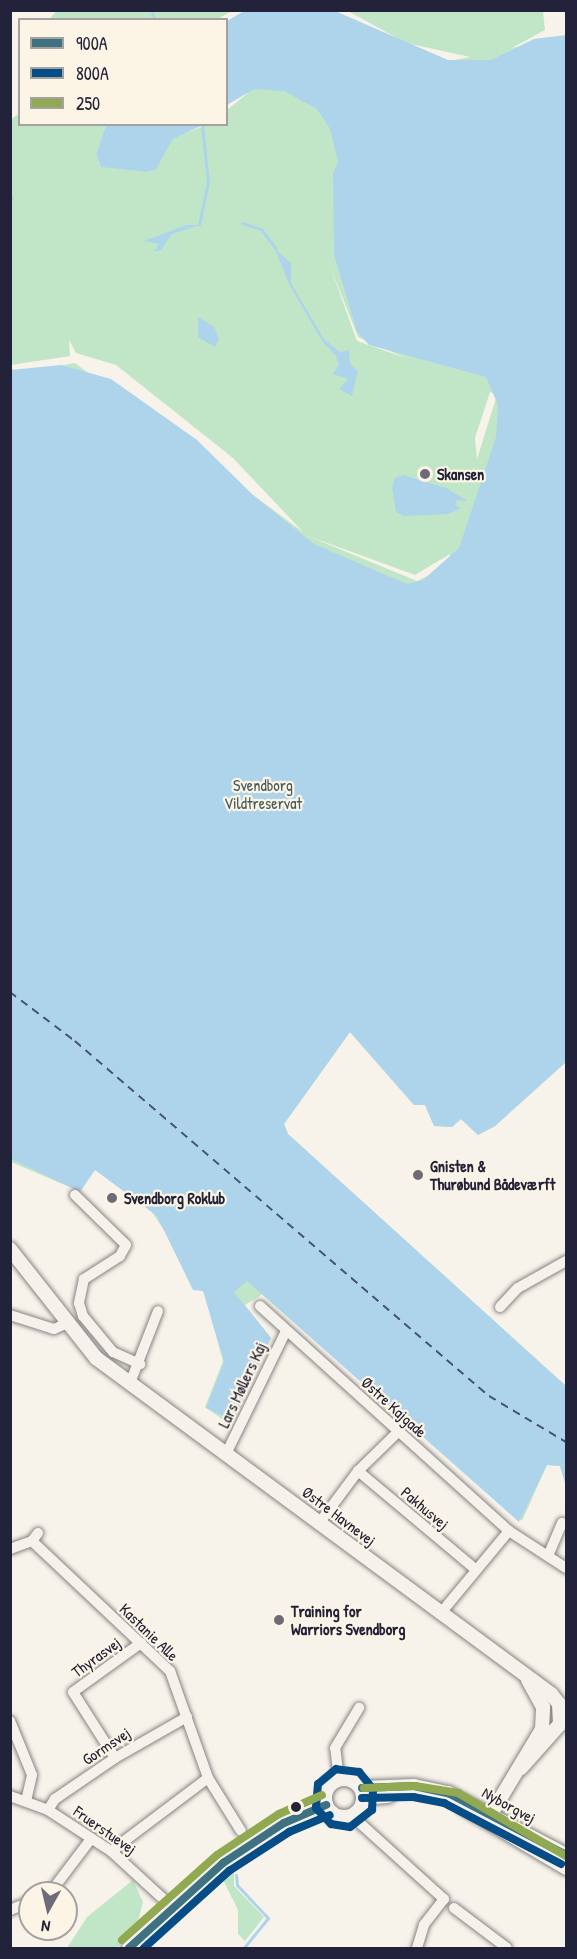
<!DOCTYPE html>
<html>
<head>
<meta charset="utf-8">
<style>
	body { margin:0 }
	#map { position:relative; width:577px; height:1959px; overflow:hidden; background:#f7f3ea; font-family:"Patrick Hand",sans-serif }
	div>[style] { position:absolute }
	.green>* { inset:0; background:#c1e6c7 }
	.water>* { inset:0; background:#aed4ec }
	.stream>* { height:3px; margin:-1.5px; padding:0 1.5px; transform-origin:1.5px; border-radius:1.5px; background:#aed4ec }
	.ferry>* { height:1.5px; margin-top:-0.75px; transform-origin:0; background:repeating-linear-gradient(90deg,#435470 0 8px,transparent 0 14px) }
	.roads { filter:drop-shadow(0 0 2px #868485) drop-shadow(0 0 2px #868485) }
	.street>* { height:10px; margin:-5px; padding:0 5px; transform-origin:5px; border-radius:5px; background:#f5f2ec }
	.secondary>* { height:14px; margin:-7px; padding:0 7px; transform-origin:7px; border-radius:7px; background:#f5f2ec }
	.secondary>.ring { margin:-7px; padding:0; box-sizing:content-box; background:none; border:14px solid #f5f2ec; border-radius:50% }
	.bus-1>* { height:8px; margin:-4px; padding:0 4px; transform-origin:4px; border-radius:4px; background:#3e7182 }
	.bus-2>* { height:8px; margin:-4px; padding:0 4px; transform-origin:4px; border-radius:4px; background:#064d87 }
	.bus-3>* { height:8px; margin:-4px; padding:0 4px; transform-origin:4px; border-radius:4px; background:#91a951 }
	.dots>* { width:16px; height:16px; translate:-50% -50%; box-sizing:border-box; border:3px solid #fcf5e5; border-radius:50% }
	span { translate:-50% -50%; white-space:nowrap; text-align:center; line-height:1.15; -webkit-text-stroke:4.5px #fcf5e5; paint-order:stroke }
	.poi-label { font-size:16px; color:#22223b; font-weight:700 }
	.left { translate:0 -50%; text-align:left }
	.park-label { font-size:16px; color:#445a5c }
	.street-label { font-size:16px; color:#22223b }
	.frame { position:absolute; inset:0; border:12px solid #22223b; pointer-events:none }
	.legend { position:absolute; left:18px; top:18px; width:210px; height:108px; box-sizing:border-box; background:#fcf5e5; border:2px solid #a5a1a1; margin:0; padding:8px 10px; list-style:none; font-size:18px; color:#22223b }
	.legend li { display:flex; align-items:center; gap:12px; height:30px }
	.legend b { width:30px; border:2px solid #a5a1a1 }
	.north { position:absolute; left:18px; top:1881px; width:60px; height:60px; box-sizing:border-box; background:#fcf5e5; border:2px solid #a5a1a1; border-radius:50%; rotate:188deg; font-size:16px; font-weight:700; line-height:24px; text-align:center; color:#22223b }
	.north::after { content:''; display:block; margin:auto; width:21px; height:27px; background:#6d6b78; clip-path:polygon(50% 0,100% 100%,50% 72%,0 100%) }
</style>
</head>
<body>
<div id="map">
	<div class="green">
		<i style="clip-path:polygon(evenodd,247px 10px,312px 11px,450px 61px,470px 57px,406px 43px,348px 11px,543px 11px,545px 30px,512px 48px,566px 37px,566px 1062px,495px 1126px,478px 1135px,461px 1119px,452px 1127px,434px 1126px,425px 1105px,414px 1105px,350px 1032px,284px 1124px,288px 1134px,566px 1386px,566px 1486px,560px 1466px,547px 1465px,522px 1521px,263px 1294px,245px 1305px,271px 1338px,229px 1424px,205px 1407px,223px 1361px,203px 1288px,145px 1202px,95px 1170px,79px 1191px,11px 1162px,11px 374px,75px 363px,303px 532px,233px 458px,116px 365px,76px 353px,69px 340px,70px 356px,11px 365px,11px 119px,19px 114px,20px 124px,106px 125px,96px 154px,101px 167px,206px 125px,226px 124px,227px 110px,249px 92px,227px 103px,227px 22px,247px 10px,330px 266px,358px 337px,406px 358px,357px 341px,330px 266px,247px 10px,490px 392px,497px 395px,477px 459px,475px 438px,490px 392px,247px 10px,308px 536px,415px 575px,450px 554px,446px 567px,417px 581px,308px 536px)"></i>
		<i style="clip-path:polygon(56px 11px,56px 10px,232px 11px,218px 19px,50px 19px)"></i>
		<i style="clip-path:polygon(234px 1872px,234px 1886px,264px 1917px,245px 1941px,238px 1934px,238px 1910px,221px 1876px)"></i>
		<i style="clip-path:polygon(133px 1880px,143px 1902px,136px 1929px,116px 1948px,67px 1948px,87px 1917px)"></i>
	</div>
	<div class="water">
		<i style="clip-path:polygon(244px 11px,335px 11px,448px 60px,491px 60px,534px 39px,566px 35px,566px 1062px,495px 1126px,478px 1135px,461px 1119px,452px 1127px,434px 1126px,425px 1105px,414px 1105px,350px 1032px,284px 1124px,288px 1134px,566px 1386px,566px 1486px,560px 1466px,547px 1465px,519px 1522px,247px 1281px,234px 1292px,271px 1338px,230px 1426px,223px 1422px,225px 1417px,206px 1408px,224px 1362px,203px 1291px,193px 1290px,157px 1216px,95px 1170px,80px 1192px,11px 1159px,10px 370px,61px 365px,111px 379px,197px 440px,253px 495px,314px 544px,407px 584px,423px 580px,459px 548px,496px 437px,498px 405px,486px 377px,369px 345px,357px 332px,334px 255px,333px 173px,338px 162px,330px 129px,317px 109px,284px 91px,254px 89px,227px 105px,227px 21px)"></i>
		<i style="clip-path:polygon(106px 125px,106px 124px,203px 125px,173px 139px,156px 169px,147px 172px,101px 167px,96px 154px)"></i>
		<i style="clip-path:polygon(186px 225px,199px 225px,172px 234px,161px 250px,154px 252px,159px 244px,144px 241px)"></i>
		<i style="clip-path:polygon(275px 249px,291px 263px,291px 283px,324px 339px,340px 352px,349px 350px,350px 364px,358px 371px,352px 396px,339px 389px,348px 379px,333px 374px,339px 364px,335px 355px,322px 341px,289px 284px)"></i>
		<i style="clip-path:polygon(198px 317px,214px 327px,219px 339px,215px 347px,198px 337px)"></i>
		<i style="clip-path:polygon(403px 475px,446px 488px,468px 501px,457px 500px,455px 505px,461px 508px,448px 514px,404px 516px,396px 512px,392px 488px,395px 478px)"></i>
	</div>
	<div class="stream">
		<i style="left:151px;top:10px;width:11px;rotate:68deg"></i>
		<i style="left:10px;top:197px;width:2px;rotate:27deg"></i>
		<i style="left:242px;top:223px;width:20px;rotate:18deg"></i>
		<i style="left:261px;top:229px;width:25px;rotate:53deg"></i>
		<i style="left:199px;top:225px;width:44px;rotate:-78.2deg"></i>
		<i style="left:208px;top:182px;width:57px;rotate:-96deg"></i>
		<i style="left:236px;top:1875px;width:10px;rotate:84deg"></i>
		<i style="left:237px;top:1885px;width:45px;rotate:46.8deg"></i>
		<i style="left:268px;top:1918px;width:38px;rotate:129deg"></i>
	</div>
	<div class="ferry">
		<i style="left:10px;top:992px;width:81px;rotate:37deg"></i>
		<i style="left:75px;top:1041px;width:545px;rotate:40.61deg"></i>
		<i style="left:489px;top:1396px;width:90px;rotate:30.9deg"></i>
	</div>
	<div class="roads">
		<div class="street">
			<i style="left:75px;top:1195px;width:71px;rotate:44.4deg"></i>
			<i style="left:126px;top:1245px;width:13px;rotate:119deg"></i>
			<i style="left:120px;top:1256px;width:43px;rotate:147.4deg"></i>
			<i style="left:84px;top:1279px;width:25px;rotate:102deg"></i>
			<i style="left:79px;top:1303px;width:14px;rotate:73deg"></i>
			<i style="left:83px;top:1316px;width:47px;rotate:50.2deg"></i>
			<i style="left:113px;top:1352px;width:30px;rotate:24deg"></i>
			<i style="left:260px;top:1306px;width:336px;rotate:42.1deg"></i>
			<i style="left:509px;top:1531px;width:68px;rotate:33deg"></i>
			<i style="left:500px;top:1307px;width:26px;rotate:-47deg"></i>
			<i style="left:518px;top:1288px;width:55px;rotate:-29.4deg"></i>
			<i style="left:10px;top:1315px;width:46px;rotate:17.7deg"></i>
			<i style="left:54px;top:1329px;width:12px;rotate:-24deg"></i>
			<i style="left:130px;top:1383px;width:77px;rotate:-68.7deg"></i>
			<i style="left:227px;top:1452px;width:135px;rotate:-64deg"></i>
			<i style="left:358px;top:1471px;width:151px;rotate:39.9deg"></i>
			<i style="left:320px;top:1522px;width:64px;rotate:-53.3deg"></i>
			<i style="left:358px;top:1471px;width:57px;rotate:-44.3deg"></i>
			<i style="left:32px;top:1541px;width:190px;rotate:43.3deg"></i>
			<i style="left:170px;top:1671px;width:114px;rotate:70.4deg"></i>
			<i style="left:208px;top:1778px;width:62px;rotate:58.1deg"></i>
			<i style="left:10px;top:1549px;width:23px;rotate:-20deg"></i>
			<i style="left:32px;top:1541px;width:10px;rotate:-53deg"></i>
			<i style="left:548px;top:1556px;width:36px;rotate:-67deg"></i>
			<i style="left:440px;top:1614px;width:108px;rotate:-50.3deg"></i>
			<i style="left:10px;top:1721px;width:58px;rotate:67.8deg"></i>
			<i style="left:32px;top:1775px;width:27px;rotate:103deg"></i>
			<i style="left:115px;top:1758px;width:78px;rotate:-122.5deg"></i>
			<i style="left:73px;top:1692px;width:84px;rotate:-35.8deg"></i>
			<i style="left:339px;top:1779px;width:31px;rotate:-97deg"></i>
			<i style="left:335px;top:1748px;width:47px;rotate:-59deg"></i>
			<i style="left:10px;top:1796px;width:40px;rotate:20.2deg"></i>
			<i style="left:48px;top:1810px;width:75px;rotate:33.1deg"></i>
			<i style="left:111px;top:1851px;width:81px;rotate:42.5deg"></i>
			<i style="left:48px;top:1810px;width:13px;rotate:-58deg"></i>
			<i style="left:55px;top:1799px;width:73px;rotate:-34.3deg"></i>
			<i style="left:115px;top:1758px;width:83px;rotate:-29.7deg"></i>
			<i style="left:352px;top:1816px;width:124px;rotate:42.1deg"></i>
			<i style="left:444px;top:1899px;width:33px;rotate:128deg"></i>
			<i style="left:424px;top:1925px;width:24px;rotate:107deg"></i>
			<i style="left:111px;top:1851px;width:121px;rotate:-37deg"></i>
			<i style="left:50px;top:1893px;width:68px;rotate:-52.8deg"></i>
			<i style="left:454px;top:1908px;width:66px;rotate:37deg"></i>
			<i style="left:10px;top:1910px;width:22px;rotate:-22deg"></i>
		</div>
		<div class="secondary">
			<i style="left:10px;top:1249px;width:139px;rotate:51.7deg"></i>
			<i style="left:96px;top:1358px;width:566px;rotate:36.44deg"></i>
			<i style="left:551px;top:1694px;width:13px;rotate:51deg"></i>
			<i style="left:559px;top:1704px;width:20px;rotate:87deg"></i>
			<i style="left:560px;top:1724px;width:59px;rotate:131.6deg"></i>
			<i class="ring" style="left:325px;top:1779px;width:24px;height:24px"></i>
			<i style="left:362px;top:1788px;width:52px;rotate:-2.2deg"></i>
			<i style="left:414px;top:1786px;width:35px;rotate:12deg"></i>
			<i style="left:448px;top:1793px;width:133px;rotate:27.7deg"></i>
			<i style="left:364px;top:1798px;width:25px;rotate:-5deg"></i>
			<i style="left:463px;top:1807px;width:120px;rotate:30.6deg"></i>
			<i style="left:488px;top:1819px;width:105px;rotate:-59deg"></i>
			<i style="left:542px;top:1729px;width:22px;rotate:-87deg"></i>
			<i style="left:543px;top:1707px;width:31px;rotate:-119deg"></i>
			<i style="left:129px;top:1948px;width:127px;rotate:-42.1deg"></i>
			<i style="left:223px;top:1863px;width:73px;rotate:-33.3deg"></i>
			<i style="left:284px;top:1823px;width:46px;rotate:-23.2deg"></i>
		</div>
	</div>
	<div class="bus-1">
		<i style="left:362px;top:1788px;width:52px;rotate:-2.2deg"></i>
		<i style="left:414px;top:1786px;width:35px;rotate:12deg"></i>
		<i style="left:448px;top:1793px;width:133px;rotate:27.7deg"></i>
		<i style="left:129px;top:1948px;width:127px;rotate:-42.1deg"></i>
		<i style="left:223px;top:1863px;width:73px;rotate:-33.3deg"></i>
		<i style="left:284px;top:1823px;width:46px;rotate:-23.2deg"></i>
	</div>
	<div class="bus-2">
		<i style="left:373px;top:1789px;width:22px;rotate:-129deg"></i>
		<i style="left:359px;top:1772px;width:23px;rotate:-173deg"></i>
		<i style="left:336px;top:1769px;width:23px;rotate:140deg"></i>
		<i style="left:318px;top:1784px;width:24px;rotate:95deg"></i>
		<i style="left:316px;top:1808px;width:22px;rotate:47deg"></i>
		<i style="left:331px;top:1824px;width:19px;rotate:9deg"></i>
		<i style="left:350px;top:1827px;width:28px;rotate:-38deg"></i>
		<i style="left:372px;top:1810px;width:19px;rotate:-87deg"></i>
		<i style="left:362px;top:1798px;width:51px;rotate:-1.1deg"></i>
		<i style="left:413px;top:1797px;width:32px;rotate:11deg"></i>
		<i style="left:444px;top:1803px;width:132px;rotate:27.5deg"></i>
		<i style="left:144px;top:1948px;width:115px;rotate:-42.2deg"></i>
		<i style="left:229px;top:1871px;width:72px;rotate:-33deg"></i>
		<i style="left:289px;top:1832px;width:44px;rotate:-22.5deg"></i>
	</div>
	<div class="bus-3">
		<i style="left:364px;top:1788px;width:51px;rotate:-2.2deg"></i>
		<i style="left:415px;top:1786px;width:44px;rotate:9.2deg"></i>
		<i style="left:458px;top:1793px;width:125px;rotate:30.3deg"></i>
		<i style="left:122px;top:1940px;width:127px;rotate:-41.8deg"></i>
		<i style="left:217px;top:1855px;width:74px;rotate:-33.5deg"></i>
		<i style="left:279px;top:1814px;width:47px;rotate:-23.8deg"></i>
	</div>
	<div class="dots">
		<i style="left:425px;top:474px;background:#6d6b78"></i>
		<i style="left:418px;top:1175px;background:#6d6b78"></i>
		<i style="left:112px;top:1198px;background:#6d6b78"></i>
		<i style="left:279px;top:1620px;background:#6d6b78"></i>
		<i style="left:296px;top:1807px;background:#22223b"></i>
	</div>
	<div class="poi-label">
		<span class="left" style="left:437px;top:474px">Skansen</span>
		<span class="left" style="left:430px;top:1175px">Gnisten &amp;<br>Thurøbund Bådeværft</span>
		<span class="left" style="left:124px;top:1198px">Svendborg Roklub</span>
		<span class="left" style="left:291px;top:1620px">Training for<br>Warriors Svendborg</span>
	</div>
	<div class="park-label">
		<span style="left:263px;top:794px">Svendborg<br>Vildtreservat</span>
	</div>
	<div class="street-label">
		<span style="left:242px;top:1385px;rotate:-65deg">Lars Møllers Kaj</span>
		<span style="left:394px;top:1407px;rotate:42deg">Østre Kajgade</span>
		<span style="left:425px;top:1508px;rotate:40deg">Pakhusvej</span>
		<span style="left:339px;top:1516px;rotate:37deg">Østre Havnevej</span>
		<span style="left:149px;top:1632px;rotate:44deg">Kastanie Alle</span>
		<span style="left:96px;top:1657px;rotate:-36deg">Thyrasvej</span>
		<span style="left:106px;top:1746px;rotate:-34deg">Gormsvej</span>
		<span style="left:509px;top:1805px;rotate:29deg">Nyborgvej</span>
		<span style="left:105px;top:1830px;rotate:35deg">Fruerstuevej</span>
	</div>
	<div class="frame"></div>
	<ul class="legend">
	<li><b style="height:8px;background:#3e7182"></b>900A</li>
	<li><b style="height:8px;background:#064d87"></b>800A</li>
	<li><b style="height:8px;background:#91a951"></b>250</li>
	</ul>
	<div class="north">N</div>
</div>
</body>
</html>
